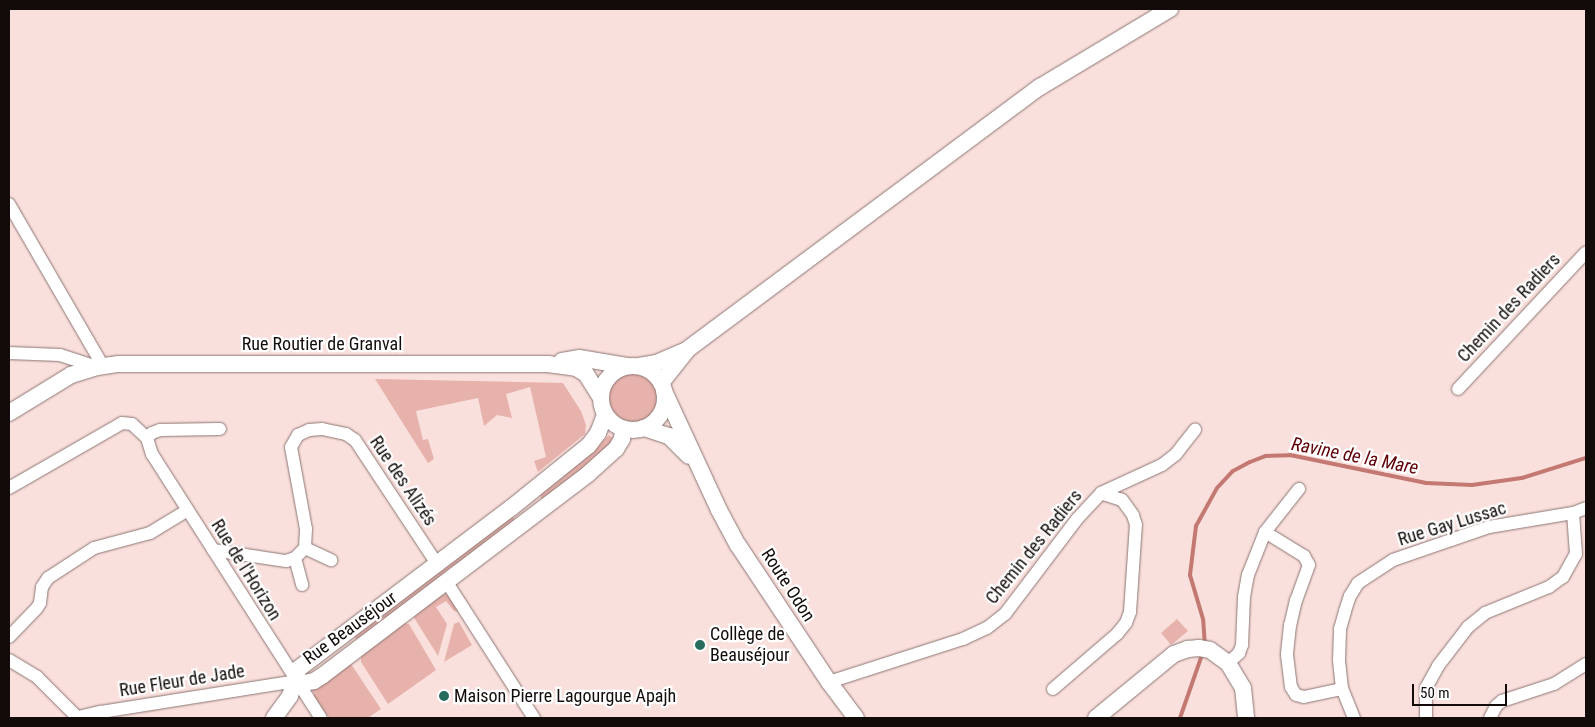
<!DOCTYPE html>
<html>
<head>
<meta charset="utf-8">
<style>
	body { margin:0 }
	#map { position:relative; width:1595px; height:727px; overflow:hidden; background:#fae0dd; font-family:"Roboto Condensed",sans-serif }
	div>[style] { position:absolute }
	.green>* { inset:0; background:#e7b2ac }
	.round { border-radius:50% }
	.stream>* { height:4px; margin:-2px; padding:0 2px; transform-origin:2px; border-radius:2px; background:#c37971 }
	.roads { filter:drop-shadow(0 0 1px #8c7572) drop-shadow(0 0 1px #8c7572) }
	.minor>* { height:12px; margin:-6px; padding:0 6px; transform-origin:6px; border-radius:6px; background:#fff }
	.tertiary>* { height:16px; margin:-8px; padding:0 8px; transform-origin:8px; border-radius:8px; background:#fff }
	.tertiary>.ring { margin:-8px; padding:0; box-sizing:content-box; background:none; border:16px solid #fff; border-radius:50% }
	.dots>* { width:14px; height:14px; translate:-50% -50%; box-sizing:border-box; border:2px solid #fff; border-radius:50% }
	span { translate:-50% -50%; white-space:nowrap; text-align:center; line-height:1.15; -webkit-text-stroke:4.5px #fff; paint-order:stroke }
	.street-label { font-size:18px; color:#130b0a }
	.poi-label { font-size:18px; color:#130b0a }
	.left { translate:0 -50%; text-align:left }
	.water-label { font-size:19px; color:#5f0106; font-style:italic }
	.frame { position:absolute; inset:0; border:10px solid #130b0a; pointer-events:none }
	.scale { position:absolute; left:1412px; top:684px; width:95px; height:22px; box-sizing:border-box; border:2px solid #130b0a; border-top:0; padding-left:6px; font-size:15px; line-height:18px; white-space:nowrap; color:#130b0a; -webkit-text-stroke:4px #fff; paint-order:stroke }
</style>
</head>
<body>
<div id="map">
	<div class="green">
		<i class="round" style="left:606px;top:371px;width:52px;height:52px"></i>
		<i style="clip-path:polygon(375px 379px,563px 383px,581px 411px,586px 425px,585px 434px,538px 472px,534px 461px,546px 457px,530px 387px,506px 394px,512px 418px,497px 415px,484px 426px,478px 398px,416px 411px,423px 440px,428px 439px,434px 459px,428px 463px)"></i>
		<i style="clip-path:polygon(609px 435px,614px 439px,600px 458px,543px 499px,541px 498px,540px 493px,596px 449px)"></i>
		<i style="clip-path:polygon(512px 516px,515px 520px,358px 640px,355px 638px,354px 635px)"></i>
		<i style="clip-path:polygon(441px 594px,449px 595px,460px 612px,454px 611px,446px 601px,436px 607px,447px 624px,438px 656px,413px 616px)"></i>
		<i style="clip-path:polygon(1177px 619px,1188px 631px,1171px 645px,1161px 633px)"></i>
		<i style="clip-path:polygon(459px 622px,472px 645px,444px 662px,454px 624px)"></i>
		<i style="clip-path:polygon(404px 623px,409px 624px,436px 670px,388px 704px,361px 662px,361px 653px)"></i>
		<i style="clip-path:polygon(351px 664px,381px 709px,368px 718px,329px 718px,313px 695px,315px 694px,312px 690px)"></i>
	</div>
	<div class="stream">
		<i style="left:1205px;top:646px;width:27px;rotate:-94deg"></i>
		<i style="left:1203px;top:619px;width:46px;rotate:-106.5deg"></i>
		<i style="left:1190px;top:575px;width:49px;rotate:-83deg"></i>
		<i style="left:1196px;top:526px;width:43px;rotate:-61.1deg"></i>
		<i style="left:1217px;top:488px;width:23px;rotate:-47deg"></i>
		<i style="left:1233px;top:471px;width:19px;rotate:-28deg"></i>
		<i style="left:1250px;top:462px;width:17px;rotate:-21deg"></i>
		<i style="left:1266px;top:456px;width:24px;rotate:-2deg"></i>
		<i style="left:1290px;top:455px;width:139px;rotate:11.6deg"></i>
		<i style="left:1426px;top:483px;width:46px;rotate:2.5deg"></i>
		<i style="left:1472px;top:485px;width:50px;rotate:-8deg"></i>
		<i style="left:1522px;top:478px;width:67px;rotate:-17.4deg"></i>
		<i style="left:1180px;top:718px;width:70px;rotate:-70.8deg"></i>
	</div>
	<div class="roads">
		<div class="minor">
			<i style="left:9px;top:204px;width:187px;rotate:59.9deg"></i>
			<i style="left:9px;top:353px;width:51px;rotate:2.2deg"></i>
			<i style="left:60px;top:355px;width:39px;rotate:18deg"></i>
			<i style="left:1458px;top:389px;width:187px;rotate:-46.9deg"></i>
			<i style="left:147px;top:438px;width:7px;rotate:-45deg"></i>
			<i style="left:152px;top:433px;width:9px;rotate:-21deg"></i>
			<i style="left:160px;top:430px;width:60px;rotate:-1deg"></i>
			<i style="left:9px;top:488px;width:130px;rotate:-29.9deg"></i>
			<i style="left:122px;top:423px;width:10px;rotate:6deg"></i>
			<i style="left:132px;top:424px;width:21px;rotate:43deg"></i>
			<i style="left:147px;top:438px;width:17px;rotate:73deg"></i>
			<i style="left:152px;top:454px;width:313px;rotate:57.4deg"></i>
			<i style="left:1265px;top:532px;width:46px;rotate:31.6deg"></i>
			<i style="left:1304px;top:556px;width:10px;rotate:61deg"></i>
			<i style="left:1309px;top:565px;width:37px;rotate:110deg"></i>
			<i style="left:1296px;top:600px;width:26px;rotate:103deg"></i>
			<i style="left:1290px;top:625px;width:30px;rotate:96deg"></i>
			<i style="left:1287px;top:655px;width:32px;rotate:83deg"></i>
			<i style="left:1291px;top:687px;width:9px;rotate:58deg"></i>
			<i style="left:1296px;top:695px;width:8px;rotate:14deg"></i>
			<i style="left:1304px;top:697px;width:39px;rotate:-12deg"></i>
			<i style="left:305px;top:548px;width:29px;rotate:25deg"></i>
			<i style="left:213px;top:550px;width:74px;rotate:8.6deg"></i>
			<i style="left:286px;top:561px;width:9px;rotate:-18deg"></i>
			<i style="left:295px;top:558px;width:14px;rotate:-45deg"></i>
			<i style="left:305px;top:548px;width:19px;rotate:-87deg"></i>
			<i style="left:306px;top:529px;width:83px;rotate:-100.4deg"></i>
			<i style="left:291px;top:447px;width:14px;rotate:-60deg"></i>
			<i style="left:298px;top:435px;width:12px;rotate:-24deg"></i>
			<i style="left:309px;top:430px;width:13px;rotate:-4deg"></i>
			<i style="left:322px;top:429px;width:25px;rotate:12deg"></i>
			<i style="left:346px;top:434px;width:11px;rotate:34deg"></i>
			<i style="left:355px;top:440px;width:149px;rotate:56.5deg"></i>
			<i style="left:295px;top:558px;width:28px;rotate:75deg"></i>
			<i style="left:446px;top:581px;width:163px;rotate:57.3deg"></i>
			<i style="left:9px;top:637px;width:40px;rotate:-46deg"></i>
			<i style="left:37px;top:608px;width:6px;rotate:-59deg"></i>
			<i style="left:40px;top:603px;width:16px;rotate:-83deg"></i>
			<i style="left:42px;top:587px;width:11px;rotate:-56deg"></i>
			<i style="left:48px;top:578px;width:55px;rotate:-33.1deg"></i>
			<i style="left:94px;top:548px;width:58px;rotate:-15deg"></i>
			<i style="left:150px;top:533px;width:44px;rotate:-31.2deg"></i>
			<i style="left:9px;top:660px;width:33px;rotate:31deg"></i>
			<i style="left:37px;top:677px;width:58px;rotate:45deg"></i>
			<i style="left:1228px;top:663px;width:15px;rotate:-42deg"></i>
			<i style="left:1239px;top:653px;width:9px;rotate:-69deg"></i>
			<i style="left:1242px;top:645px;width:48px;rotate:-87.6deg"></i>
			<i style="left:1244px;top:597px;width:22px;rotate:-80deg"></i>
			<i style="left:1248px;top:575px;width:46px;rotate:-68.4deg"></i>
			<i style="left:1265px;top:532px;width:55px;rotate:-51.7deg"></i>
			<i style="left:829px;top:682px;width:141px;rotate:-17.8deg"></i>
			<i style="left:963px;top:639px;width:26px;rotate:-25deg"></i>
			<i style="left:987px;top:628px;width:23px;rotate:-38deg"></i>
			<i style="left:1005px;top:614px;width:119px;rotate:-52.8deg"></i>
			<i style="left:1077px;top:519px;width:35px;rotate:-47deg"></i>
			<i style="left:1101px;top:493px;width:67px;rotate:-24.7deg"></i>
			<i style="left:1162px;top:465px;width:18px;rotate:-38deg"></i>
			<i style="left:1176px;top:454px;width:31px;rotate:-52deg"></i>
			<i style="left:1053px;top:689px;width:84px;rotate:-40.7deg"></i>
			<i style="left:1117px;top:634px;width:14px;rotate:-51deg"></i>
			<i style="left:1126px;top:623px;width:12px;rotate:-70deg"></i>
			<i style="left:1130px;top:612px;width:87px;rotate:-86.1deg"></i>
			<i style="left:1136px;top:525px;width:10px;rotate:-107deg"></i>
			<i style="left:1133px;top:515px;width:19px;rotate:-126deg"></i>
			<i style="left:1122px;top:500px;width:22px;rotate:-162deg"></i>
			<i style="left:74px;top:718px;width:28px;rotate:-13deg"></i>
			<i style="left:101px;top:712px;width:197px;rotate:-9deg"></i>
			<i style="left:1354px;top:718px;width:31px;rotate:-112deg"></i>
			<i style="left:1342px;top:689px;width:29px;rotate:-96deg"></i>
			<i style="left:1339px;top:660px;width:31px;rotate:-88deg"></i>
			<i style="left:1340px;top:629px;width:19px;rotate:-74deg"></i>
			<i style="left:1345px;top:611px;width:16px;rotate:-72deg"></i>
			<i style="left:1350px;top:596px;width:15px;rotate:-58deg"></i>
			<i style="left:1358px;top:583px;width:42px;rotate:-33.3deg"></i>
			<i style="left:1393px;top:560px;width:61px;rotate:-19deg"></i>
			<i style="left:1451px;top:540px;width:40px;rotate:-18.9deg"></i>
			<i style="left:1489px;top:527px;width:85px;rotate:-9.5deg"></i>
			<i style="left:1573px;top:513px;width:14px;rotate:-21deg"></i>
			<i style="left:1426px;top:718px;width:30px;rotate:-90deg"></i>
			<i style="left:1426px;top:688px;width:25px;rotate:-61deg"></i>
			<i style="left:1438px;top:666px;width:49px;rotate:-52.4deg"></i>
			<i style="left:1468px;top:627px;width:22px;rotate:-39deg"></i>
			<i style="left:1485px;top:613px;width:69px;rotate:-22.1deg"></i>
			<i style="left:1549px;top:587px;width:17px;rotate:-36deg"></i>
			<i style="left:1563px;top:577px;width:26px;rotate:-61deg"></i>
			<i style="left:1576px;top:554px;width:41px;rotate:-94.2deg"></i>
			<i style="left:1490px;top:718px;width:13px;rotate:-63deg"></i>
			<i style="left:1496px;top:706px;width:8px;rotate:-40deg"></i>
			<i style="left:1502px;top:701px;width:55px;rotate:-18.1deg"></i>
			<i style="left:1554px;top:684px;width:38px;rotate:-32deg"></i>
		</div>
		<div class="tertiary">
			<i style="left:562px;top:361px;width:17px;rotate:-10deg"></i>
			<i style="left:579px;top:358px;width:50px;rotate:9.3deg"></i>
			<i class="ring" style="left:601px;top:366px;width:48px;height:48px"></i>
			<i style="left:639px;top:366px;width:17px;rotate:-10deg"></i>
			<i style="left:656px;top:363px;width:30px;rotate:-23deg"></i>
			<i style="left:661px;top:383px;width:43px;rotate:-51.5deg"></i>
			<i style="left:688px;top:349px;width:439px;rotate:-36.7deg"></i>
			<i style="left:1040px;top:87px;width:152px;rotate:-31deg"></i>
			<i style="left:664px;top:391px;width:131px;rotate:65.2deg"></i>
			<i style="left:719px;top:510px;width:40px;rotate:62deg"></i>
			<i style="left:738px;top:545px;width:164px;rotate:56.4deg"></i>
			<i style="left:829px;top:682px;width:45px;rotate:53.1deg"></i>
			<i style="left:9px;top:413px;width:73px;rotate:-31.5deg"></i>
			<i style="left:71px;top:375px;width:27px;rotate:-17deg"></i>
			<i style="left:97px;top:367px;width:22px;rotate:-8deg"></i>
			<i style="left:119px;top:364px;width:429px"></i>
			<i style="left:548px;top:364px;width:28px;rotate:8deg"></i>
			<i style="left:576px;top:368px;width:12px;rotate:31deg"></i>
			<i style="left:586px;top:374px;width:26px;rotate:58deg"></i>
			<i style="left:644px;top:428px;width:26px;rotate:18deg"></i>
			<i style="left:669px;top:436px;width:28px;rotate:45deg"></i>
			<i style="left:296px;top:681px;width:8px;rotate:14deg"></i>
			<i style="left:304px;top:683px;width:10px;rotate:-11deg"></i>
			<i style="left:314px;top:681px;width:9px;rotate:-32deg"></i>
			<i style="left:322px;top:676px;width:334px;rotate:-37.2deg"></i>
			<i style="left:588px;top:474px;width:38px;rotate:-42deg"></i>
			<i style="left:616px;top:449px;width:12px;rotate:-59deg"></i>
			<i style="left:622px;top:439px;width:10px;rotate:-84deg"></i>
			<i style="left:274px;top:718px;width:27px;rotate:-54deg"></i>
			<i style="left:290px;top:696px;width:28px;rotate:-73deg"></i>
			<i style="left:298px;top:669px;width:267px;rotate:-37.1deg"></i>
			<i style="left:511px;top:508px;width:100px;rotate:-38.9deg"></i>
			<i style="left:589px;top:445px;width:15px;rotate:-53deg"></i>
			<i style="left:598px;top:433px;width:19px;rotate:-69deg"></i>
			<i style="left:1096px;top:718px;width:101px;rotate:-39.4deg"></i>
			<i style="left:1174px;top:654px;width:15px;rotate:-20deg"></i>
			<i style="left:1188px;top:649px;width:11px;rotate:-5deg"></i>
			<i style="left:1199px;top:648px;width:11px;rotate:10deg"></i>
			<i style="left:1210px;top:650px;width:22px;rotate:36deg"></i>
			<i style="left:1228px;top:663px;width:29px;rotate:59deg"></i>
			<i style="left:1243px;top:688px;width:30px;rotate:84deg"></i>
		</div>
	</div>
	<div class="dots">
		<i style="left:700px;top:645px;background:#286c5d"></i>
		<i style="left:444px;top:696px;background:#286c5d"></i>
	</div>
	<div class="street-label">
		<span style="left:1509px;top:308px;rotate:-47deg">Chemin des Radiers</span>
		<span style="left:322px;top:344px">Rue Routier de Granval</span>
		<span style="left:403px;top:481px;rotate:56deg">Rue des Alizés</span>
		<span style="left:1452px;top:524px;rotate:-17deg">Rue Gay Lussac</span>
		<span style="left:1034px;top:547px;rotate:-51deg">Chemin des Radiers</span>
		<span style="left:246px;top:570px;rotate:58deg">Rue de l'Horizon</span>
		<span style="left:788px;top:585px;rotate:57deg">Route Odon</span>
		<span style="left:350px;top:628px;rotate:-36deg">Rue Beauséjour</span>
		<span style="left:182px;top:681px;rotate:-9deg">Rue Fleur de Jade</span>
	</div>
	<div class="poi-label">
		<span class="left" style="left:710px;top:645px">Collège de<br>Beauséjour</span>
		<span class="left" style="left:454px;top:696px">Maison Pierre Lagourgue Apajh</span>
	</div>
	<div class="water-label">
		<span style="left:1355px;top:456px;rotate:11deg">Ravine de la Mare</span>
	</div>
	<div class="frame"></div>
	<div class="scale">50 m</div>
</div>
</body>
</html>
